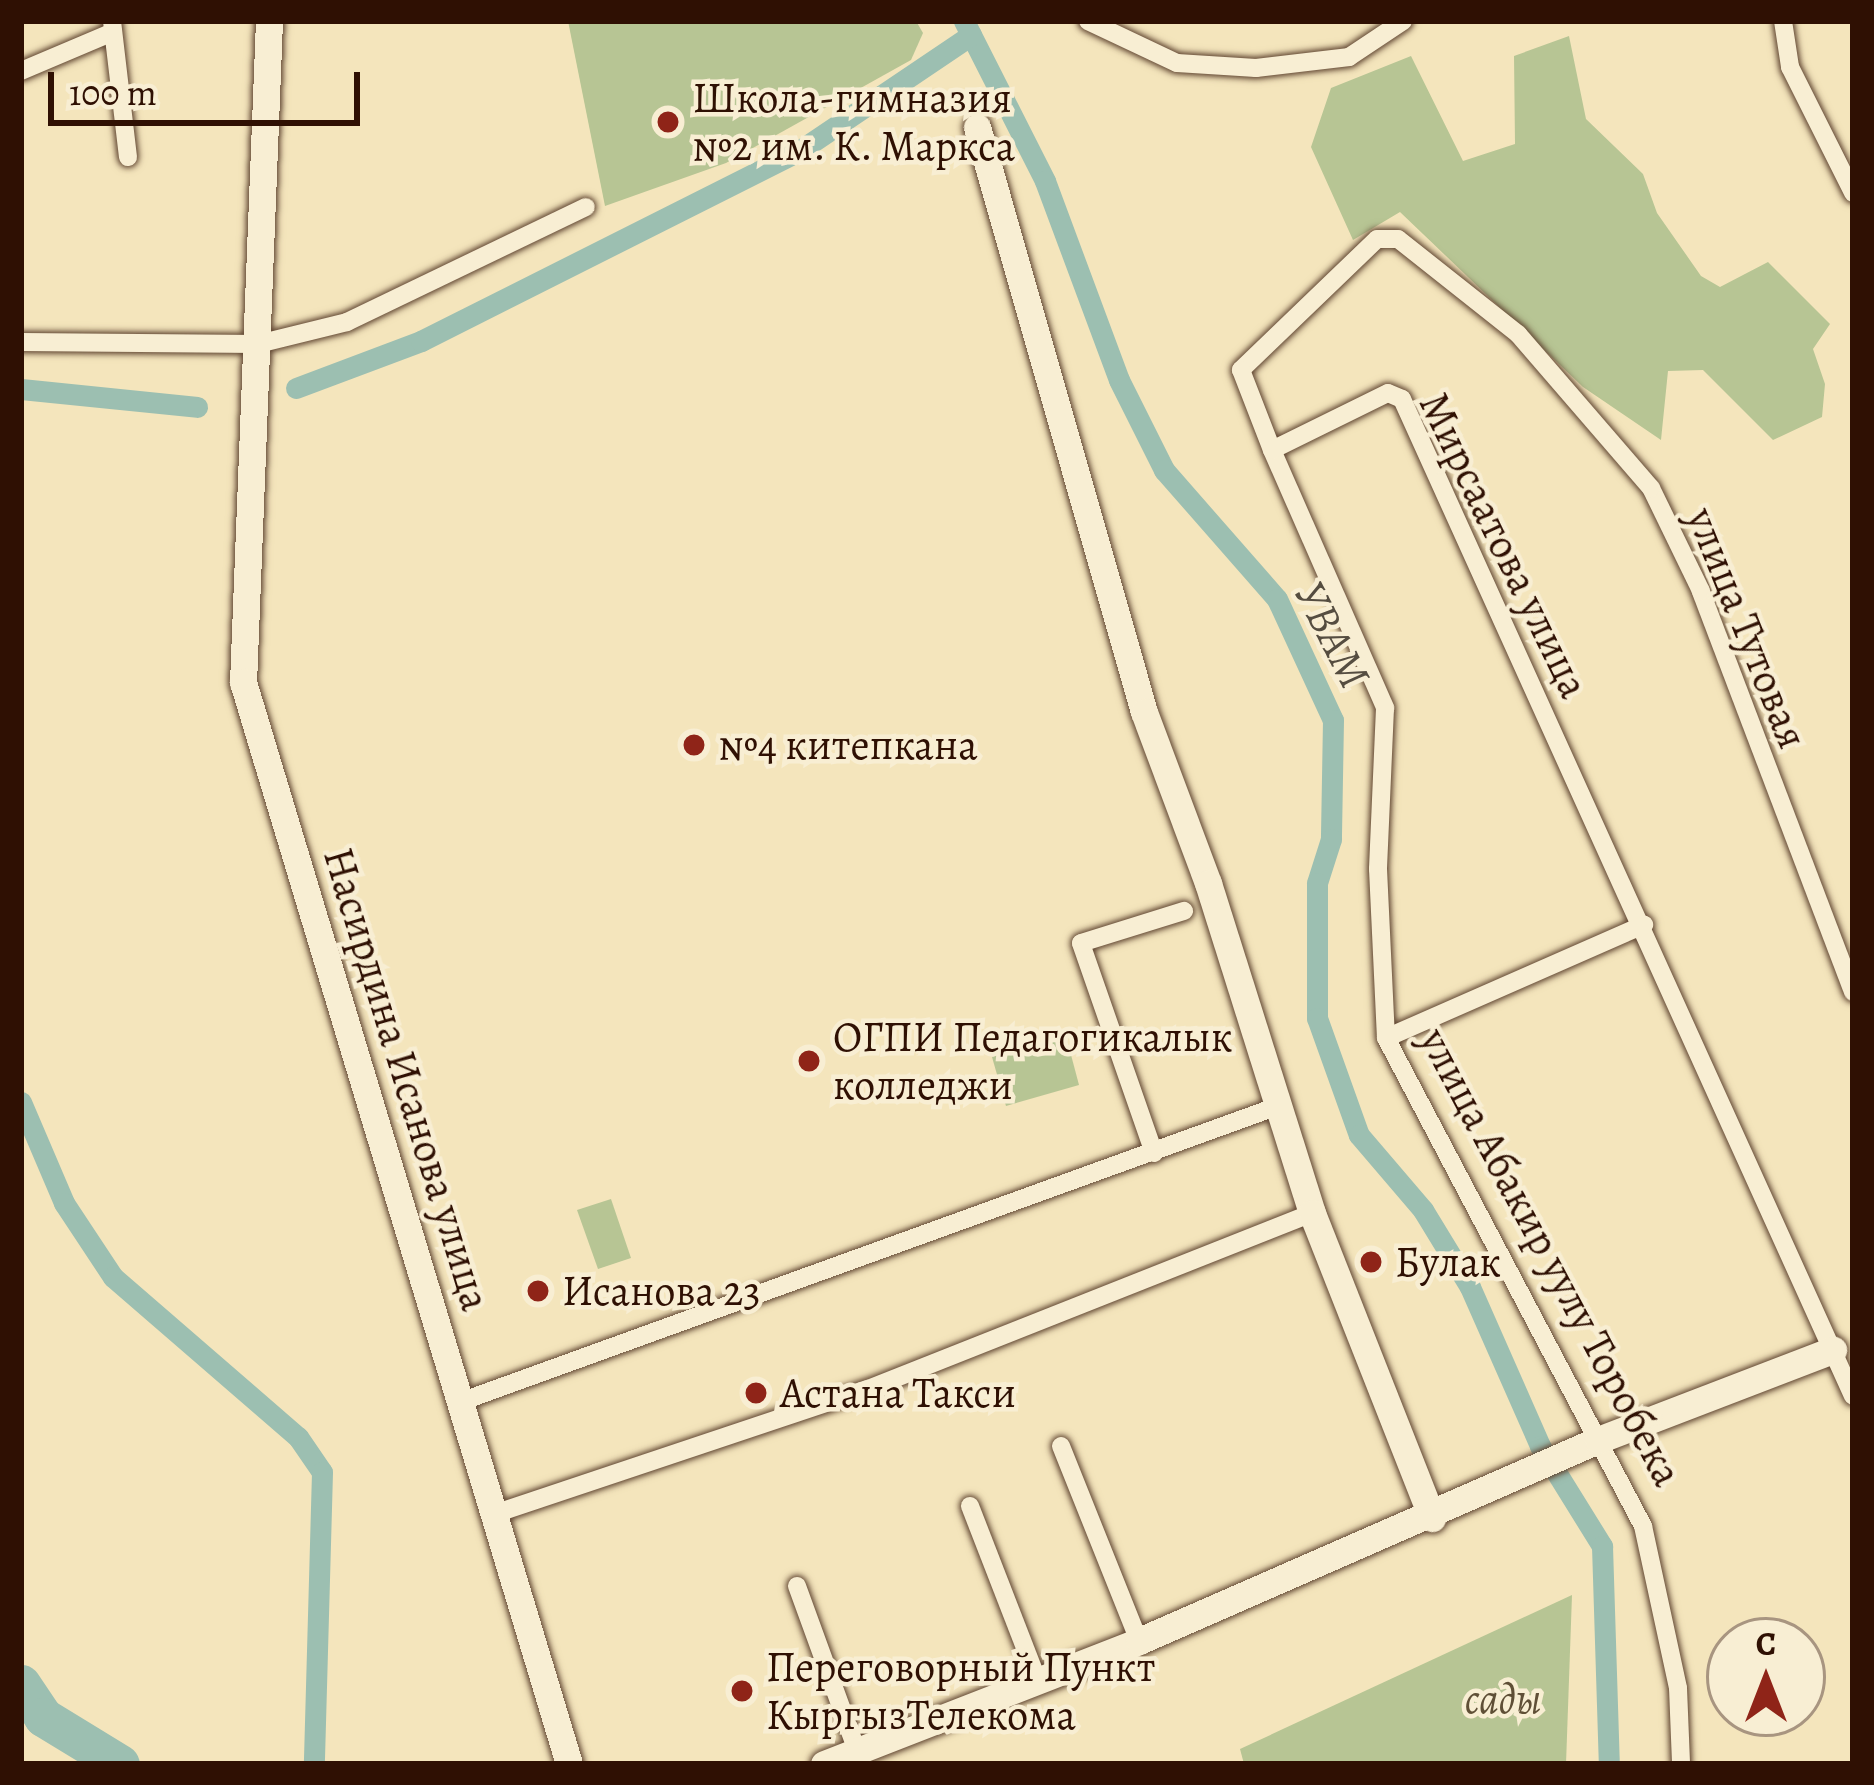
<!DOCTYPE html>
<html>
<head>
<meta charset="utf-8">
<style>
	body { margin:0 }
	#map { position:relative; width:1874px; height:1785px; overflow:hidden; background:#f4e5bc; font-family:Alegreya,serif }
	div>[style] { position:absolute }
	.green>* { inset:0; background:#b7c594 }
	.canal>* { height:21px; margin:-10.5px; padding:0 10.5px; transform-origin:10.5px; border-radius:10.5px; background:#9cbfb1 }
	.river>* { height:39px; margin:-19.5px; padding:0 19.5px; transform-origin:19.5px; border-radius:19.5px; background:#9cbfb1 }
	.roads { filter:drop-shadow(0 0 3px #604531) drop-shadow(0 0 3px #604531) }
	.street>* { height:18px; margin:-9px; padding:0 9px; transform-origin:9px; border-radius:9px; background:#f8eed3 }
	.secondary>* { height:27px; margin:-13.5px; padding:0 13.5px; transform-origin:13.5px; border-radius:13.5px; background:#f8eed3 }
	.dots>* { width:33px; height:33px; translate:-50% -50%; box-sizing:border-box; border:6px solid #f8eed3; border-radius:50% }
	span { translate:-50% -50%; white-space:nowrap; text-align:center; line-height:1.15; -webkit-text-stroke:9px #f8eed3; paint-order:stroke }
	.poi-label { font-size:42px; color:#2f1003 }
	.left { translate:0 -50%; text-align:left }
	.street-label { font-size:42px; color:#2f1003 }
	.park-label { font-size:42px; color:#5f4f36; font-style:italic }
	.water-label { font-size:45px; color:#554d40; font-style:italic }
	.frame { position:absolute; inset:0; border:24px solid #2f1003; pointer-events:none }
	.north { position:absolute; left:1706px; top:1617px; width:120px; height:120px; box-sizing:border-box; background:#f8eed3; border:3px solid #a89580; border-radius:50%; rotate:0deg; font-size:33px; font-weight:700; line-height:48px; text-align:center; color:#2f1003 }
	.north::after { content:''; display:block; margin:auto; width:42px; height:54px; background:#8f2418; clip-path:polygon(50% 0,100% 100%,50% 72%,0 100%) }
	.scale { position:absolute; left:48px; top:72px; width:312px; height:54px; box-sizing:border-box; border:6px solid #2f1003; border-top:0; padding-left:15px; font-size:36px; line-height:42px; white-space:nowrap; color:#2f1003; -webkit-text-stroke:9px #f8eed3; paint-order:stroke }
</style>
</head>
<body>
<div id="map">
	<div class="green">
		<i style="clip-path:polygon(568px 21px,916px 21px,923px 33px,911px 60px,726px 163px,605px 206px)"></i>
		<i style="clip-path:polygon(1569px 36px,1586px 119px,1643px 174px,1657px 213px,1701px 276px,1720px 287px,1768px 262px,1830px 324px,1813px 349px,1825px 384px,1822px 417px,1773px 440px,1703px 370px,1668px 371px,1661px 440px,1583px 387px,1400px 212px,1353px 240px,1311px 147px,1331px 88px,1411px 56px,1463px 161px,1515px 144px,1514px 56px)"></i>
		<i style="clip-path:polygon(1066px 1036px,1079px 1085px,1006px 1106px,992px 1057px)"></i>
		<i style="clip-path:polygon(611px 1199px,631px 1258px,598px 1269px,577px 1210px)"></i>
		<i style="clip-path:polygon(1572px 1595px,1566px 1764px,1244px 1764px,1240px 1749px)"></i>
	</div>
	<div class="canal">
		<i style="left:964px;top:21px;width:179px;rotate:63.1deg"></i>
		<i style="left:1045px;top:181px;width:212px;rotate:69.6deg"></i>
		<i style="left:1119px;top:380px;width:101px;rotate:63.4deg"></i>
		<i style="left:1164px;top:470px;width:171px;rotate:48.8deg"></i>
		<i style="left:1277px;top:599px;width:133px;rotate:65.2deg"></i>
		<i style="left:1333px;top:720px;width:119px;rotate:91deg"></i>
		<i style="left:1331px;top:839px;width:46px;rotate:107.7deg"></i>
		<i style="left:1317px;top:883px;width:135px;rotate:90deg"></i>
		<i style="left:1317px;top:1018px;width:124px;rotate:70.3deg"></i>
		<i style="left:1359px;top:1135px;width:99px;rotate:49.5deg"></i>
		<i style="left:1423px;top:1210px;width:90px;rotate:58.6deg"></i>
		<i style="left:1470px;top:1287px;width:174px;rotate:66.2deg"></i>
		<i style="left:1540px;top:1446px;width:118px;rotate:58.2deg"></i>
		<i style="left:1602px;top:1546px;width:218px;rotate:88.2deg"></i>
		<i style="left:296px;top:388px;width:134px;rotate:-20.6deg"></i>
		<i style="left:421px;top:341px;width:427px;rotate:-26.7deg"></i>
		<i style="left:802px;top:149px;width:204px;rotate:-34deg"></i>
		<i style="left:21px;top:389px;width:177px;rotate:5.8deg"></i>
		<i style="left:21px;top:1102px;width:110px;rotate:66.9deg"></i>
		<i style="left:64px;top:1203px;width:89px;rotate:56.5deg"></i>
		<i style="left:113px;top:1277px;width:245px;rotate:40.9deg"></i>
		<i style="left:298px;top:1437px;width:42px;rotate:55.6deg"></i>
		<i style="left:322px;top:1472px;width:292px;rotate:91.6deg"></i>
	</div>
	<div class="river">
		<i style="left:21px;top:1684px;width:40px;rotate:56deg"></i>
		<i style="left:43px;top:1717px;width:90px;rotate:31.4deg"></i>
	</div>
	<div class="roads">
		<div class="street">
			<i style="left:112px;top:21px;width:137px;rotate:83.3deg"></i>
			<i style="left:1088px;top:21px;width:98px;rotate:25.3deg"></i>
			<i style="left:1177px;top:63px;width:79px;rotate:3.6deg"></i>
			<i style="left:1256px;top:68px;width:94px;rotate:-6.7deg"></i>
			<i style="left:1349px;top:57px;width:65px;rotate:-33.7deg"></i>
			<i style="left:1783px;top:21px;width:47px;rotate:81.3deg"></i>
			<i style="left:1790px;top:67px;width:141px;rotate:63.4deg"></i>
			<i style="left:21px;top:71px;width:100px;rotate:-23deg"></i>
			<i style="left:21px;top:342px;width:237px;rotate:0.5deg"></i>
			<i style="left:258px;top:344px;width:92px;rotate:-13.9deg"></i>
			<i style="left:347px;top:322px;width:265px;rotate:-25.7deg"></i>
			<i style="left:1272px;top:450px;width:282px;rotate:66.3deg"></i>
			<i style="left:1385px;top:708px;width:161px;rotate:92.5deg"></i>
			<i style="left:1378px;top:869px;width:169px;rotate:87.3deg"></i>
			<i style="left:1386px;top:1038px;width:552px;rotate:62.23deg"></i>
			<i style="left:1643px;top:1526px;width:166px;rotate:77.8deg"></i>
			<i style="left:1678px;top:1688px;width:76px;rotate:87.7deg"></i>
			<i style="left:1853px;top:992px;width:429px;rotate:-110.8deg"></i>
			<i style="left:1701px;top:591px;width:114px;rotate:-115.9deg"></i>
			<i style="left:1651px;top:488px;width:203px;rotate:-130.8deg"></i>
			<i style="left:1518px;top:334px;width:153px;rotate:-141.6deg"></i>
			<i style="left:1398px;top:239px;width:21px;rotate:180deg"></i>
			<i style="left:1377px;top:239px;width:189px;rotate:136.1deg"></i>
			<i style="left:1241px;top:370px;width:86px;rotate:68.8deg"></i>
			<i style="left:1272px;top:450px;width:129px;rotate:-26.2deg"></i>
			<i style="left:1388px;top:393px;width:15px;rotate:23deg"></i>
			<i style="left:1402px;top:399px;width:1094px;rotate:65.66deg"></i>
			<i style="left:1386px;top:1038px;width:282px;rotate:-23.7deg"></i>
			<i style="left:1154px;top:1153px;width:222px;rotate:-109.2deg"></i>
			<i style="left:1081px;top:943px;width:108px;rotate:-17.3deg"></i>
			<i style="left:460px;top:1402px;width:870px;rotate:-19.89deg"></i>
			<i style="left:1061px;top:1446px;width:210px;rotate:68.2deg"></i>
			<i style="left:970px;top:1506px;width:188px;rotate:68.8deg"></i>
			<i style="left:494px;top:1514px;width:394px;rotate:-18.5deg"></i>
			<i style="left:868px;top:1389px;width:478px;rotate:-21.6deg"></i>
			<i style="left:797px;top:1586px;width:176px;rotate:70deg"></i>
		</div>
		<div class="secondary">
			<i style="left:269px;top:21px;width:662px;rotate:92.25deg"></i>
			<i style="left:243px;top:682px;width:1130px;rotate:73.23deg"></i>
			<i style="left:977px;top:127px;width:608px;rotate:74.07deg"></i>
			<i style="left:1144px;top:712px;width:183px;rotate:69.5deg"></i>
			<i style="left:1208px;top:883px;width:346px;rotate:72.5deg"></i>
			<i style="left:1312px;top:1213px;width:328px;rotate:68.5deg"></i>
			<i style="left:824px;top:1764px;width:338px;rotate:-21.3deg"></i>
			<i style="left:1139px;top:1641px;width:501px;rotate:-23.65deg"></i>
			<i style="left:1598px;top:1440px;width:252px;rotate:-21deg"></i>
		</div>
	</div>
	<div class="dots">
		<i style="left:668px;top:122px;background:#8f2418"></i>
		<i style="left:694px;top:745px;background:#8f2418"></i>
		<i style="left:809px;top:1061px;background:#8f2418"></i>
		<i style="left:1371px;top:1262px;background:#8f2418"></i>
		<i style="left:538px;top:1291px;background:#8f2418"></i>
		<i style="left:756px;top:1393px;background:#8f2418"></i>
		<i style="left:742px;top:1691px;background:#8f2418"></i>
	</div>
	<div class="poi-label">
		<span class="left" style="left:692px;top:122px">Школа-гимназия<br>№2 им. К. Маркса</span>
		<span class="left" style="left:718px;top:745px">№4 китепкана</span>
		<span class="left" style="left:833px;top:1061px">ОГПИ Педагогикалык<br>колледжи</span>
		<span class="left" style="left:1395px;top:1262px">Булак</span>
		<span class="left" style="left:562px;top:1291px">Исанова 23</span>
		<span class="left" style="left:780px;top:1393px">Астана Такси</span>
		<span class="left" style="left:766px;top:1691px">Переговорный Пункт<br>КыргызТелекома</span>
	</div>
	<div class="street-label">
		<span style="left:1504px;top:545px;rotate:64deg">Мирсаатова улица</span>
		<span style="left:1747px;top:628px;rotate:68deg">улица Тутовая</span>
		<span style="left:407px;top:1079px;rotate:73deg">Насирдина Исанова улица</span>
		<span style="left:1551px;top:1257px;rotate:62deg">улица Абакир уулу Торобека</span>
	</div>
	<div class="park-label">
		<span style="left:1503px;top:1699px">сады</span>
	</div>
	<div class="water-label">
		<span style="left:1332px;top:635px;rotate:63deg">УВАМ</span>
	</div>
	<div class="frame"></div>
	<div class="north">С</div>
	<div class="scale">100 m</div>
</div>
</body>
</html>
